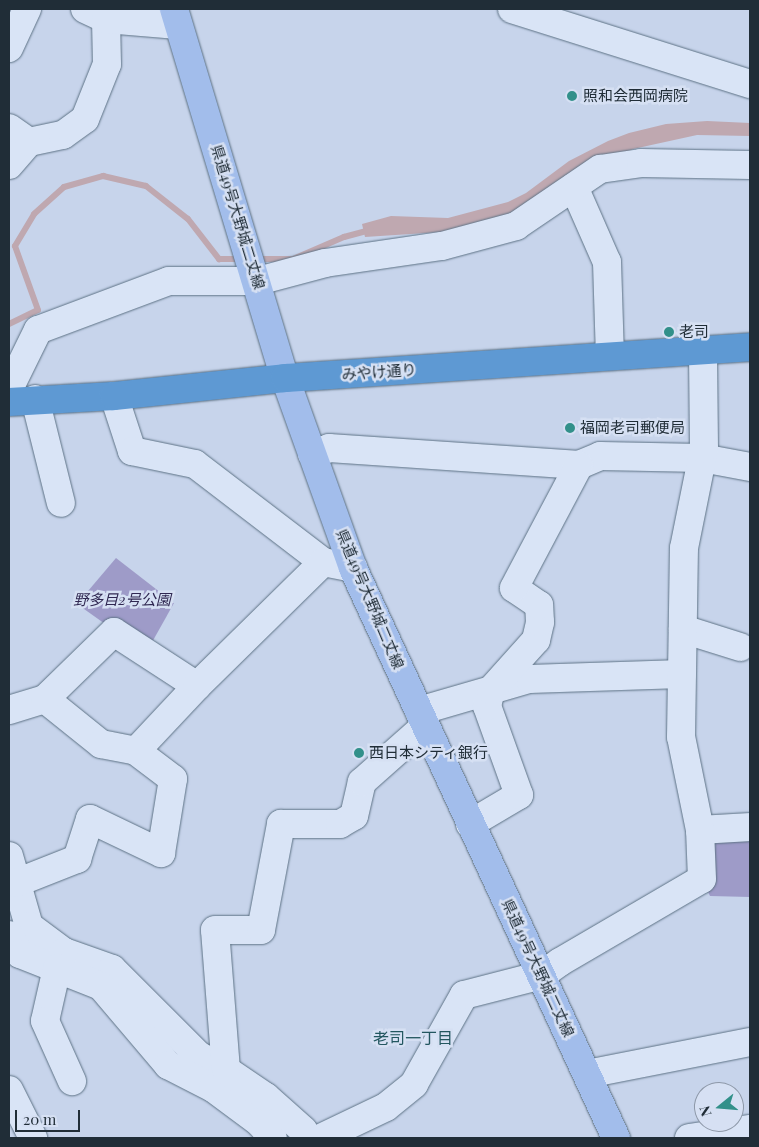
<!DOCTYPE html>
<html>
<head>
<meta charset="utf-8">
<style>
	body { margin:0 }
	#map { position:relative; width:759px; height:1147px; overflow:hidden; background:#c7d4eb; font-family:"Playfair Display","Noto Sans JP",serif }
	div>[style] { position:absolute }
	.green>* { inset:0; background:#9e9bc8 }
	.water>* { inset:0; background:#bfa8b0 }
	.stream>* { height:6px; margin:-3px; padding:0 3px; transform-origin:3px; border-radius:3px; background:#bfa8b0 }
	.roads { filter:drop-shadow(0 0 1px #5d7285) drop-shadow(0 0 1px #5d7285) }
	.minor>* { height:28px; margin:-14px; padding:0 14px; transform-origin:14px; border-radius:14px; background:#d9e4f6 }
	.major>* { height:28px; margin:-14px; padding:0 14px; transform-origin:14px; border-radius:14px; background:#a2bdeb }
	.highway>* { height:28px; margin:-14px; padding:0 14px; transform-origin:14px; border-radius:14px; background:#5e99d3 }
	.dots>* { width:14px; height:14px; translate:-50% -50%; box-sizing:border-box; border:2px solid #d6e0f3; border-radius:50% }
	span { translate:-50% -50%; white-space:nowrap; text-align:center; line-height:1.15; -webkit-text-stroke:5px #d6e0f3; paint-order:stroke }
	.poi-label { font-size:15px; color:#202d37 }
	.left { translate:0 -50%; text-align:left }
	.street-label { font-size:15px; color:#202d37 }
	.park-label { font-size:15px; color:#302852; font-style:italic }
	.neighbourhood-label { font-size:16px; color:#235760 }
	.frame { position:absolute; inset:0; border:10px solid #202d37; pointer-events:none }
	.north { position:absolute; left:694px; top:1082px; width:50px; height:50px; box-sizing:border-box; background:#d6e0f3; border:1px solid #8d98a8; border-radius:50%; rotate:253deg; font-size:14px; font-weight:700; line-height:20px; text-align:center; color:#202d37 }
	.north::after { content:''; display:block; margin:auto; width:18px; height:22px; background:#32908a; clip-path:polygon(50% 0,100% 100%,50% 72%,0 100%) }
	.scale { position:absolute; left:15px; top:1110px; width:65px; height:22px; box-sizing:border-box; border:2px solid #202d37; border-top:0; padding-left:6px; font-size:15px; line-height:18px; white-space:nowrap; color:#202d37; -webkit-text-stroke:4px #d6e0f3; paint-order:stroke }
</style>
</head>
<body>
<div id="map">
	<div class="green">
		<i style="clip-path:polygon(116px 558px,174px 603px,146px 653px,77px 604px)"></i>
		<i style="clip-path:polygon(750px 827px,750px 897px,710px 896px,702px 879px,700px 830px)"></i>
	</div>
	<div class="water">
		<i style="clip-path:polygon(707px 121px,750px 123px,750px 136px,697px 135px,633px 149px,533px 209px,446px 238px,441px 232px,365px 237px,362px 224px,391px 216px,448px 218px,508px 202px,526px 193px,569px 161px,608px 141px,629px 133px,666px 124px)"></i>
	</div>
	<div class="stream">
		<i style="left:256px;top:259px;width:37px"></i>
		<i style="left:293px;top:259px;width:56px;rotate:-23.3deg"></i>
		<i style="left:344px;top:237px;width:28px;rotate:-15deg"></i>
		<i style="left:9px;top:324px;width:32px;rotate:-26deg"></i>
		<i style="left:38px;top:310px;width:68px;rotate:-109.8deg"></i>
		<i style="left:15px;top:246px;width:37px;rotate:-59deg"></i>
		<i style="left:34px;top:214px;width:40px;rotate:-42deg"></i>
		<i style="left:64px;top:187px;width:41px;rotate:-15.8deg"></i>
		<i style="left:103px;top:176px;width:44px;rotate:13.1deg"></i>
		<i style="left:146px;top:186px;width:53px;rotate:38.2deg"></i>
		<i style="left:188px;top:219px;width:51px;rotate:52.2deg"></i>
		<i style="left:219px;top:259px;width:24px"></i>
	</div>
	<div class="roads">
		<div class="minor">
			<i style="left:85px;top:9px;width:23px;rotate:25deg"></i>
			<i style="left:512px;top:9px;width:250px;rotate:17.5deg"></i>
			<i style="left:9px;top:48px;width:43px;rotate:-65.2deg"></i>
			<i style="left:9px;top:128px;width:24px;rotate:35deg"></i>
			<i style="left:9px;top:165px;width:30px;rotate:-49deg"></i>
			<i style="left:29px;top:142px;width:35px;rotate:-12deg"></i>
			<i style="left:63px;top:135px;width:27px;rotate:-36deg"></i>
			<i style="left:85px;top:119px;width:59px;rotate:-68.2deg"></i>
			<i style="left:107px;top:64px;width:45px;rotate:-91.3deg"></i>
			<i style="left:106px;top:19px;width:72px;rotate:4.8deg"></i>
			<i style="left:574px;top:187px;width:82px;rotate:66.3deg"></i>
			<i style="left:607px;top:262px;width:94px;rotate:88.2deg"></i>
			<i style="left:9px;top:389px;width:66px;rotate:-63.8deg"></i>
			<i style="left:38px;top:330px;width:140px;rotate:-20.5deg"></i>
			<i style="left:169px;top:281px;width:89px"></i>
			<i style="left:258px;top:281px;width:69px;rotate:-15deg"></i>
			<i style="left:325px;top:263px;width:118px;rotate:-8.3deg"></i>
			<i style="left:442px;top:246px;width:77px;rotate:-15.1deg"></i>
			<i style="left:516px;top:226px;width:102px;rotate:-34.2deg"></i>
			<i style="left:600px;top:169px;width:41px;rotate:-8.3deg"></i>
			<i style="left:641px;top:163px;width:109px;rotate:1.1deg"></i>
			<i style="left:114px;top:396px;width:58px;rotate:71.9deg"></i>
			<i style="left:132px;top:451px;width:64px;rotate:11.7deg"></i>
			<i style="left:195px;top:464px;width:161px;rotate:37.4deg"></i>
			<i style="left:35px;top:399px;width:107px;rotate:76deg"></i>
			<i style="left:312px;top:454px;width:18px;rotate:-19deg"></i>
			<i style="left:329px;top:448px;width:251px;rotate:3.9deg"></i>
			<i style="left:579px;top:465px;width:23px;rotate:-23deg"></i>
			<i style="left:600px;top:456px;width:102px;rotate:1.1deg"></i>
			<i style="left:702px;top:458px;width:49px;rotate:10.6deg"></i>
			<i style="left:683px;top:629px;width:60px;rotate:17.5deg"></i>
			<i style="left:45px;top:699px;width:72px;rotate:38.8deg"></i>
			<i style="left:101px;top:744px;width:36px;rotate:11deg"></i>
			<i style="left:136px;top:751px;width:89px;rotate:-46.8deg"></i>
			<i style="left:9px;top:710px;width:38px;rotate:-17deg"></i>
			<i style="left:45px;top:699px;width:96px;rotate:-44.2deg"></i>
			<i style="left:114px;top:632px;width:99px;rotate:33deg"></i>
			<i style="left:197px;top:686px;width:177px;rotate:-44.5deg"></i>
			<i style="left:323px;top:562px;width:31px;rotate:11deg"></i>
			<i style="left:419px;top:711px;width:115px;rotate:-16.2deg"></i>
			<i style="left:529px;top:679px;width:153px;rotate:-1.9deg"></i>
			<i style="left:470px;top:824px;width:57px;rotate:-30.6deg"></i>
			<i style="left:519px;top:795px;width:95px;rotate:-109.8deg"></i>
			<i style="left:487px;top:706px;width:16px;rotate:-76deg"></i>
			<i style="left:491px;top:690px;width:67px;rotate:-48deg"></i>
			<i style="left:536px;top:640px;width:18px;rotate:-77deg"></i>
			<i style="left:540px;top:622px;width:17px;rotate:-93deg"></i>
			<i style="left:539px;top:605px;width:30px;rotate:-146deg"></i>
			<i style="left:514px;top:588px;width:139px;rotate:-62.1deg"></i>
			<i style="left:700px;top:830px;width:50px;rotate:-3.4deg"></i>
			<i style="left:9px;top:856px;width:73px;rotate:74.1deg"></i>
			<i style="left:29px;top:926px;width:44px;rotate:36.6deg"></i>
			<i style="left:64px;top:952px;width:51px;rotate:19.5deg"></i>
			<i style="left:112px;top:969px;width:122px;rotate:45deg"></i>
			<i style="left:198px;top:1055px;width:32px;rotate:28deg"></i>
			<i style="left:16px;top:883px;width:66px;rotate:-21.5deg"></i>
			<i style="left:77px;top:859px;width:42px;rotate:-72deg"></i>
			<i style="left:90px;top:819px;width:79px;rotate:25.6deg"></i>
			<i style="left:161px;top:853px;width:75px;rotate:-80.8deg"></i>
			<i style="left:173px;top:779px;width:46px;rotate:-142.9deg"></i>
			<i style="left:9px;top:935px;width:22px;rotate:60deg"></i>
			<i style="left:20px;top:954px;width:87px;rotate:21.6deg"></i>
			<i style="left:101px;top:986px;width:104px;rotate:49.7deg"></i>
			<i style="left:168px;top:1065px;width:51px;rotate:27.1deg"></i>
			<i style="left:213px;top:1088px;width:57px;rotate:36.5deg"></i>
			<i style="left:259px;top:1122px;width:21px;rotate:49deg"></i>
			<i style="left:64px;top:952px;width:17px;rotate:114deg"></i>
			<i style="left:57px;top:968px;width:54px;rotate:102.8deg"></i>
			<i style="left:45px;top:1021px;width:66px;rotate:65.8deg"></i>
			<i style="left:587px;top:1074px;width:166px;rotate:-11.1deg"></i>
			<i style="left:9px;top:1090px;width:54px;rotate:63.4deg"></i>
			<i style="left:308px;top:1138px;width:9px;rotate:-122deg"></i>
			<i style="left:303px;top:1130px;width:50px;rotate:-138.3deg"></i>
			<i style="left:266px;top:1097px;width:48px;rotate:-146deg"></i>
			<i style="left:226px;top:1070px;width:140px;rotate:-94.5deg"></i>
			<i style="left:215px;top:930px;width:46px"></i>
			<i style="left:261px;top:930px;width:108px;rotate:-79.3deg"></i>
			<i style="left:281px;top:824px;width:59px"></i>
			<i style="left:340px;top:824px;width:16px;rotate:-30deg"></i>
			<i style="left:354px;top:816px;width:35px;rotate:-77deg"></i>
			<i style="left:362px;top:782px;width:83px;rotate:-41.6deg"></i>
			<i style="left:321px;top:1138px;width:72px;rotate:-25.5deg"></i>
			<i style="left:386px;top:1107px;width:36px;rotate:-39deg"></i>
			<i style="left:414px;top:1084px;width:102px;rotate:-60.7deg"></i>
			<i style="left:464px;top:995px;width:81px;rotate:-14.4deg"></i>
			<i style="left:542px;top:975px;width:22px;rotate:-36deg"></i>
			<i style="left:560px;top:962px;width:164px;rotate:-30.3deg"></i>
			<i style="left:702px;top:879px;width:49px;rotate:-92.3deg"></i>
			<i style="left:700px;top:830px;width:95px;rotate:-101.5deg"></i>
			<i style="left:681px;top:737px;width:189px;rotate:-89.1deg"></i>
			<i style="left:684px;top:548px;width:101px;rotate:-78.6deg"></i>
			<i style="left:704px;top:449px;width:99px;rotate:-90.6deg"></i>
			<i style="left:689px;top:1138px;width:62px;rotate:-8.4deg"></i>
		</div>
		<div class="major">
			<i style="left:174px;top:9px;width:385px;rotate:73.3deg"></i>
			<i style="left:285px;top:378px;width:202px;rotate:70.3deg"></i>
			<i style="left:353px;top:568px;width:628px;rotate:65.23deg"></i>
		</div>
		<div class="highway">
			<i style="left:9px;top:402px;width:105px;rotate:-3.3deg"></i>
			<i style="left:114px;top:396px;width:172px;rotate:-6deg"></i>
			<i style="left:285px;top:378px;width:466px;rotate:-3.8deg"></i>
		</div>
	</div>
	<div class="dots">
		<i style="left:572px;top:96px;background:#32908a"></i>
		<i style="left:669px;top:332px;background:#32908a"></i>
		<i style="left:570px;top:428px;background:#32908a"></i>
		<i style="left:359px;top:753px;background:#32908a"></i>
	</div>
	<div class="poi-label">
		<span class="left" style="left:583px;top:96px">照和会西岡病院</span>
		<span class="left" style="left:679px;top:332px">老司</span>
		<span class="left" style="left:580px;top:428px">福岡老司郵便局</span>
		<span class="left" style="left:369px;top:753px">西日本シティ銀行</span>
	</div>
	<div class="street-label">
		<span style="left:238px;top:217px;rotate:73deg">県道49号大野城二丈線</span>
		<span style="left:379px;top:372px;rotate:-4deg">みやけ通り</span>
		<span style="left:370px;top:599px;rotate:67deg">県道49号大野城二丈線</span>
		<span style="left:538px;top:968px;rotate:65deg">県道49号大野城二丈線</span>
	</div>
	<div class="park-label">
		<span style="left:122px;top:600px">野多目2号公園</span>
	</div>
	<div class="neighbourhood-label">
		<span style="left:413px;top:1038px">老司一丁目</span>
	</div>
	<div class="frame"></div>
	<div class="north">N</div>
	<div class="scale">20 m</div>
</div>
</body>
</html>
